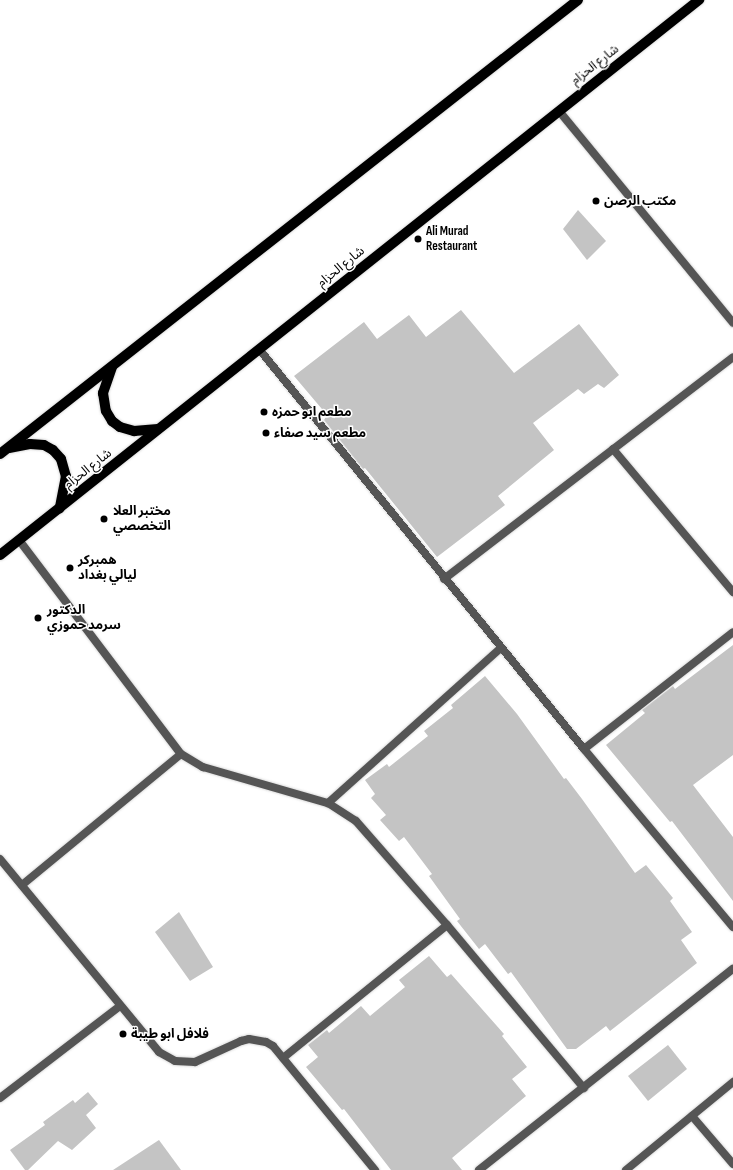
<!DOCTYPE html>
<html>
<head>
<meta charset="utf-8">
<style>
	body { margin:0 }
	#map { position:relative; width:733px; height:1170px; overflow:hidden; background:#fff; font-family:"Sofia Sans Condensed","Noto Sans Arabic",sans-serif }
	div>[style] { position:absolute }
	.building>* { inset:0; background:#c4c4c4 }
	.roads { filter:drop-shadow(0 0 1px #dbdbdb) drop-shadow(0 0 1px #dbdbdb) }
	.minor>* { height:8px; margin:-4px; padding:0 4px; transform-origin:4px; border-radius:4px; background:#555 }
	.primary>* { height:10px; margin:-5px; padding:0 5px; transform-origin:5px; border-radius:5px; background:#000 }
	.dots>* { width:11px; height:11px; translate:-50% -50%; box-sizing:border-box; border:2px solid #fff; border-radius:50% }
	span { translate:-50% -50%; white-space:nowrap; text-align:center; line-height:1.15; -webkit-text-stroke:3px #fff; paint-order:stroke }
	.street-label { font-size:13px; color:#000 }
	.poi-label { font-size:13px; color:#000; font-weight:700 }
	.left { translate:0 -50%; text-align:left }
</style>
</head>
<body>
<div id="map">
	<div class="building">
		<i style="clip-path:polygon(578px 210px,606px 241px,587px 260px,563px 229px)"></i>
		<i style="clip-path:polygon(461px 310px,514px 373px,579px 324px,619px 375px,604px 388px,598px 384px,584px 394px,578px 389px,533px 423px,554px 450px,498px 496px,505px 505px,437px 557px,365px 468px,363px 469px,324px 420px,327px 415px,294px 376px,364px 322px,377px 339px,409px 315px,426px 337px)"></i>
		<i style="clip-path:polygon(733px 645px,733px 755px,693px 785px,733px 837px,733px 901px,672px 821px,670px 822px,606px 745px,645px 713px,642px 710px,673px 686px,675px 689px)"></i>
		<i style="clip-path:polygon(485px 676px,517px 714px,564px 779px,566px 778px,582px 799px,635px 873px,646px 865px,673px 898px,670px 901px,692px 932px,681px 940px,697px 963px,610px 1031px,606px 1026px,576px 1049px,567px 1049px,511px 972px,508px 974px,485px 944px,479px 949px,457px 921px,460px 919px,429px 876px,432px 874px,404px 837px,399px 841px,380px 820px,386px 815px,371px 798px,375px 794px,365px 780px,387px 764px,389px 767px,428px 736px,424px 731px,453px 708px,451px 705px)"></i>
		<i style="clip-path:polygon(179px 912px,213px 967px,190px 981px,155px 932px)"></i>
		<i style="clip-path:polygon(429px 956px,447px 977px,451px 974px,504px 1034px,502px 1036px,527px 1067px,512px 1079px,526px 1096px,452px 1158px,462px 1170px,391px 1170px,344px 1109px,342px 1110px,306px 1067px,318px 1057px,308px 1045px,327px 1030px,329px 1033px,361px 1006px,370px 1016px,405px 987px,399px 980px)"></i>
		<i style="clip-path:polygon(668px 1045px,687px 1069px,648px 1101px,628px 1076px)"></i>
		<i style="clip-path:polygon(88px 1092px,98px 1104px,86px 1115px,96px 1128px,72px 1150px,58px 1141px,28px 1170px,25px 1170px,10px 1150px,45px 1125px,43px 1122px,73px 1100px,75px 1103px)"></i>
		<i style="clip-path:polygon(159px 1140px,181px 1170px,113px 1170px)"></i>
	</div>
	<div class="roads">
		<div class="minor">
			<i style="left:559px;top:111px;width:274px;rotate:50.6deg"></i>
			<i style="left:259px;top:349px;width:515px;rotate:50.91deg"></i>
			<i style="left:584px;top:749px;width:232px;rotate:50.1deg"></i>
			<i style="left:613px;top:449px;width:187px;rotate:50deg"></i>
			<i style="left:19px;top:540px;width:268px;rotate:52.9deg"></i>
			<i style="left:181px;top:754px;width:26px;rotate:31deg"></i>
			<i style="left:203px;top:767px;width:130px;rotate:16.1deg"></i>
			<i style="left:328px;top:803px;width:33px;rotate:33deg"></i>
			<i style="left:356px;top:821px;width:138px;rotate:48.8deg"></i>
			<i style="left:447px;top:925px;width:213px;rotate:50deg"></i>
			<i style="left:444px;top:579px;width:364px;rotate:-37.5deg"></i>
			<i style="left:584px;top:749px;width:189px;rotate:-38.1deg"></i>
			<i style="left:328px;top:803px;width:232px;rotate:-41.9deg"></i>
			<i style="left:0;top:859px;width:250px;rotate:50.5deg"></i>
			<i style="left:159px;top:1052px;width:18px;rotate:29deg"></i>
			<i style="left:175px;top:1061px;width:20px;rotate:3deg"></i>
			<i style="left:195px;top:1062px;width:51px;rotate:-24.5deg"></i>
			<i style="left:241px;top:1041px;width:8px;rotate:-14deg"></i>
			<i style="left:249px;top:1039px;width:17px;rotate:10deg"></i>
			<i style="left:266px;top:1042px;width:8px;rotate:30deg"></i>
			<i style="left:273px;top:1046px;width:161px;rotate:50.6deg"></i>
			<i style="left:22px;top:885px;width:206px;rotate:-39.5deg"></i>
			<i style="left:283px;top:1058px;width:211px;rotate:-39deg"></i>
			<i style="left:0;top:1098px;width:151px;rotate:-37.5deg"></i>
			<i style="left:692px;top:1116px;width:63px;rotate:49.5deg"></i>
			<i style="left:479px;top:1170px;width:324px;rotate:-38.4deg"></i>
			<i style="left:626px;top:1170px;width:139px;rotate:-39.4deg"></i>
		</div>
		<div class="primary">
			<i style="left:112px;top:367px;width:28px;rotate:109deg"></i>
			<i style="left:103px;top:393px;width:18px;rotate:81deg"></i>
			<i style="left:106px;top:411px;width:12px;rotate:59deg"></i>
			<i style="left:112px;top:421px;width:10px;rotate:37deg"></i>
			<i style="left:120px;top:427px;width:15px;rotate:16deg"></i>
			<i style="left:134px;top:431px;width:24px;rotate:-5deg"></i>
			<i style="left:9px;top:448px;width:21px;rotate:-11deg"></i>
			<i style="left:30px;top:444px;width:14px;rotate:4deg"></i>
			<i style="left:44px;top:445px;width:10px;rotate:29deg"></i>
			<i style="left:53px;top:450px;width:12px;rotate:48deg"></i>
			<i style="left:61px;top:459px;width:18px;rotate:74deg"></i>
			<i style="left:66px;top:476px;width:33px;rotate:101deg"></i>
			<i style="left:0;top:454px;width:735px;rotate:-38.15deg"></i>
			<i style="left:0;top:555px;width:893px;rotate:-38.45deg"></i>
		</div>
	</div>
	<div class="dots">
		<i style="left:596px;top:201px;background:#000"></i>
		<i style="left:418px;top:239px;background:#000"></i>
		<i style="left:264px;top:412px;background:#000"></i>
		<i style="left:266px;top:433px;background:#000"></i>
		<i style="left:104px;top:519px;background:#000"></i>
		<i style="left:70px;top:568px;background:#000"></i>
		<i style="left:38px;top:618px;background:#000"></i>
		<i style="left:123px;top:1034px;background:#000"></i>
	</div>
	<div class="street-label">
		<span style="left:595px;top:65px;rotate:-38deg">شارع الحزام</span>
		<span style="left:341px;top:267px;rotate:-39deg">شارع الحزام</span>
		<span style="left:88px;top:469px;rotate:-38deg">شارع الحزام</span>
	</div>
	<div class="poi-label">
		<span class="left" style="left:604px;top:201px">مكتب الرصن</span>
		<span class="left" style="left:426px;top:239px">Ali Murad<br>Restaurant</span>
		<span class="left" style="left:272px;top:412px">مطعم ابو حمزه</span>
		<span class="left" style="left:274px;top:433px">مطعم سيد صفاء</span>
		<span class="left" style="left:113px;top:519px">مختبر العلا<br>التخصصي</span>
		<span class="left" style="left:78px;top:568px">همبركر<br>ليالي بغداد</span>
		<span class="left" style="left:47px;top:618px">الدكتور<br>سرمد حموزي</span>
		<span class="left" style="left:131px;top:1034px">فلافل ابو طيبة</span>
	</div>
</div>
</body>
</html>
